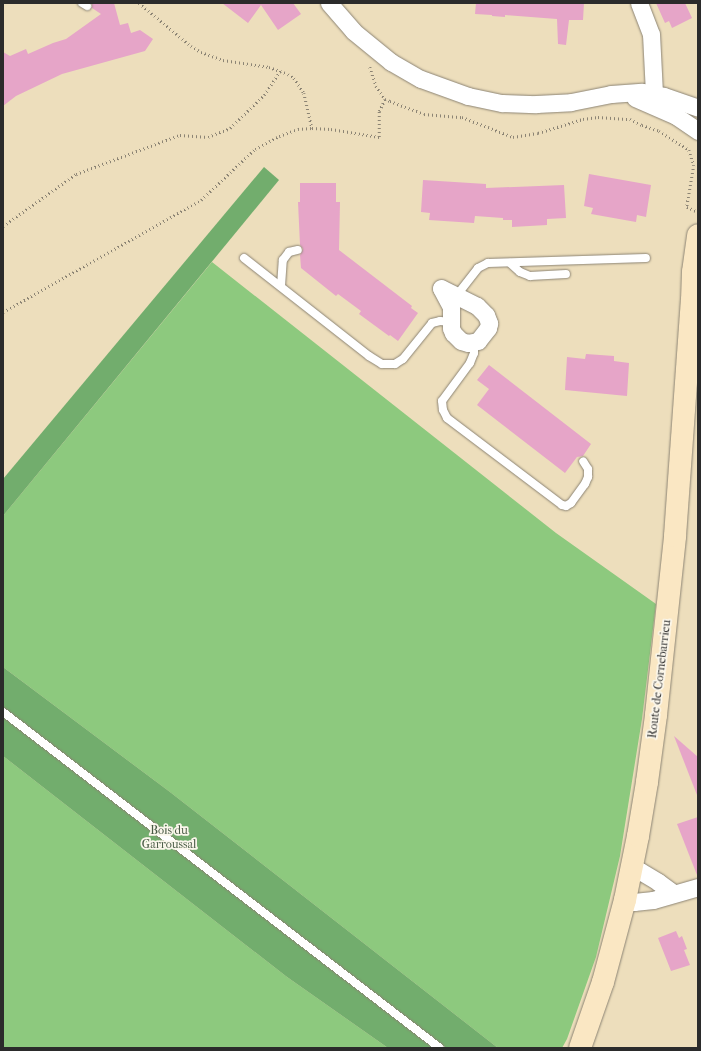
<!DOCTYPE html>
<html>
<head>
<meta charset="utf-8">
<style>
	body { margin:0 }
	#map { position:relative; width:701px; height:1051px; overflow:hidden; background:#eddebc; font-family:"IM FELL French Canon",serif }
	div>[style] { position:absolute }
	.green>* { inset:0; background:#8dc97e }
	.forest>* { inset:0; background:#72ad6d }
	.building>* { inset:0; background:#e6a5c8 }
	.path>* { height:2.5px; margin-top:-1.25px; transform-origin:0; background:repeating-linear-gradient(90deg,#8c8474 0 1px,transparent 0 4px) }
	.roads { filter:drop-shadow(0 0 1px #8c8474) drop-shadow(0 0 1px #8c8474) }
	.service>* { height:8px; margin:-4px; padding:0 4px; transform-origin:4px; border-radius:4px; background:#fff }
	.minor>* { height:17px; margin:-8.5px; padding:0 8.5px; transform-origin:8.5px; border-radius:8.5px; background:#fff }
	.secondary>* { height:22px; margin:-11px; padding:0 11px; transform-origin:11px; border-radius:11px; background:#fae7c3 }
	span { translate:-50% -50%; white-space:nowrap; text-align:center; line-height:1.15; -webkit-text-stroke:3.5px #fbf7ec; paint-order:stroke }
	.street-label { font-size:12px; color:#2b2b2b }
	.park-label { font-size:12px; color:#485a44 }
	.frame { position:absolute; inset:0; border:4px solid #2b2b2b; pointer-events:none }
</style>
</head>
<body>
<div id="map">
	<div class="green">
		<i style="clip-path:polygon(212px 262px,556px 533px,656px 604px,642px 719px,620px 856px,596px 957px,567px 1039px,562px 1048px,498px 1048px,170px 792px,3px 667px,3px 516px)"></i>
		<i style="clip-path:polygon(3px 756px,287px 977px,388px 1048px,3px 1048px)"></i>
	</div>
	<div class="forest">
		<i style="clip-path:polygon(264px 167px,279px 180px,3px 516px,3px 479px)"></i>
		<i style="clip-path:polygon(3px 667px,170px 792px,498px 1048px,388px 1048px,287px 977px,3px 756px)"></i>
	</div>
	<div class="building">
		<i style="clip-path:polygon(92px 3px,114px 3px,120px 25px,128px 23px,131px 33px,140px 30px,153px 39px,145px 51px,62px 74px,16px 96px,3px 106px,3px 52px,10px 56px,26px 49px,28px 54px,53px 43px,66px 39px,101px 14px,92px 8px)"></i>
		<i style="clip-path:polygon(222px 3px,293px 3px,301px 14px,278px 30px,261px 5px,248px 23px)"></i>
		<i style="clip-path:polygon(476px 3px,584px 3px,583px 20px,569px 20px,566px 45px,558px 44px,557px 19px,505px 15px,505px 17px,492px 16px,492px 15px,475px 14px)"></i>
		<i style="clip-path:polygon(656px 3px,685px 3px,692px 18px,672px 28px,669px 21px,665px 23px)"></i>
		<i style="clip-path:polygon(589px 174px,651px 185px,646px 217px,637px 215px,636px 222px,591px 214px,593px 208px,584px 206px)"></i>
		<i style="clip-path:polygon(423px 180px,486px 184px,486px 188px,564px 185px,566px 218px,547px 219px,547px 225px,512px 227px,512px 220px,503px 220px,503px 218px,475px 216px,474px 223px,429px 220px,430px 213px,421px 212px)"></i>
		<i style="clip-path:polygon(300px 183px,336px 183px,336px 202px,340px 202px,339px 250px,412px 306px,411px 308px,418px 313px,398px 341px,390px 335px,389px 336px,359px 314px,361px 311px,338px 294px,336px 296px,301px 268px,300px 255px,303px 249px,300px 245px,298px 202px,300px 202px)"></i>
		<i style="clip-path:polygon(586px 354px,614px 356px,614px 361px,629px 363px,627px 396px,565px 390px,567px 357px,585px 359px)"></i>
		<i style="clip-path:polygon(489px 365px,591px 444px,583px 456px,577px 457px,565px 473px,477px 405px,489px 389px,477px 380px)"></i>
		<i style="clip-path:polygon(674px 736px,698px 757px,698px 795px,697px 795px)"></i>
		<i style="clip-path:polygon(698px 817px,698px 874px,697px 875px,677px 824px)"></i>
		<i style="clip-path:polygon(676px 931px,679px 938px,682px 936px,687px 949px,684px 950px,690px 965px,671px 971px,658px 938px)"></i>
	</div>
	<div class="path">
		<i style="left:139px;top:3px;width:67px;rotate:39.6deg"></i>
		<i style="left:191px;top:46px;width:12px;rotate:31deg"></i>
		<i style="left:201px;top:52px;width:23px;rotate:20deg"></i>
		<i style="left:223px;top:60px;width:47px;rotate:8.7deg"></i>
		<i style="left:269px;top:67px;width:20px;rotate:20deg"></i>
		<i style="left:288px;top:74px;width:7px;rotate:34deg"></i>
		<i style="left:294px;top:78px;width:18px;rotate:56deg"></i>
		<i style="left:304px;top:93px;width:36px;rotate:77deg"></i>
		<i style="left:370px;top:67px;width:20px;rotate:72deg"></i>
		<i style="left:376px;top:86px;width:16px;rotate:55deg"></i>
		<i style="left:385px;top:99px;width:5px;rotate:22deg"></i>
		<i style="left:390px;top:101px;width:36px;rotate:21deg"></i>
		<i style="left:424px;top:114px;width:38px;rotate:5deg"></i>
		<i style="left:462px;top:117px;width:55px;rotate:21.4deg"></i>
		<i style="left:513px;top:137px;width:25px;rotate:-9deg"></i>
		<i style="left:538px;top:133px;width:47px;rotate:-17.3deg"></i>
		<i style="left:583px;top:119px;width:15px;rotate:-8deg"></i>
		<i style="left:598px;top:117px;width:32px;rotate:4deg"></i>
		<i style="left:630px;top:119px;width:13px;rotate:27deg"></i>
		<i style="left:642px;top:125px;width:18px;rotate:19deg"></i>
		<i style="left:659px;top:131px;width:36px;rotate:32deg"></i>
		<i style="left:689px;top:150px;width:16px;rotate:72deg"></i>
		<i style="left:694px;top:165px;width:43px;rotate:99.5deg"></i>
		<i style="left:687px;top:207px;width:12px;rotate:24deg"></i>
		<i style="left:3px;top:226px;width:90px;rotate:-35.5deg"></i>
		<i style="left:76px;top:174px;width:111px;rotate:-20.6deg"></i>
		<i style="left:180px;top:135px;width:28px;rotate:4deg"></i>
		<i style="left:208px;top:137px;width:24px;rotate:-22deg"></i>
		<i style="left:230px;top:128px;width:47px;rotate:-44.1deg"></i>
		<i style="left:264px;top:95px;width:29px;rotate:-56deg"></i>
		<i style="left:3px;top:312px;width:227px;rotate:-29.5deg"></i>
		<i style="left:201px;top:200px;width:74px;rotate:-43.4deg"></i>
		<i style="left:255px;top:149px;width:27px;rotate:-28deg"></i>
		<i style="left:279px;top:136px;width:20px;rotate:-20deg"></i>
		<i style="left:298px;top:129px;width:14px;rotate:-4deg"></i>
		<i style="left:312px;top:128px;width:19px;rotate:3deg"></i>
		<i style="left:331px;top:129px;width:49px;rotate:9.5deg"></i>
		<i style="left:379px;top:137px;width:26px;rotate:-90deg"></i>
		<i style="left:379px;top:111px;width:13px;rotate:-63deg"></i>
	</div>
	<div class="roads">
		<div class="service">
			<i style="left:82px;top:3px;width:6px;rotate:31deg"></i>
			<i style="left:244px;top:258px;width:159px;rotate:38.1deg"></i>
			<i style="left:369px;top:356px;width:15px;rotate:32deg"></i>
			<i style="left:382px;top:364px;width:13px"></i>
			<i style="left:395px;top:364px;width:9px;rotate:-32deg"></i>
			<i style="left:403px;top:359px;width:46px;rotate:-51.1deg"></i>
			<i style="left:432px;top:323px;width:8px;rotate:-14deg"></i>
			<i style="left:440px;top:321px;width:11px;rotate:5deg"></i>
			<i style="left:510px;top:263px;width:13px;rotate:42deg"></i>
			<i style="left:520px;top:272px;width:11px;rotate:22deg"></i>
			<i style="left:530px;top:276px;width:36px;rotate:-3deg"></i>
			<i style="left:281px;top:286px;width:26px;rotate:-86deg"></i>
			<i style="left:283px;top:260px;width:10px;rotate:-53deg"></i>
			<i style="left:289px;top:252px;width:9px;rotate:-13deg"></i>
			<i style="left:457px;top:295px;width:34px;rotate:-52deg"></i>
			<i style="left:478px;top:268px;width:11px;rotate:-27deg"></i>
			<i style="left:488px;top:263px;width:158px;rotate:-1.8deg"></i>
			<i style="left:474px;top:343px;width:10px;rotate:90deg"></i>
			<i style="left:474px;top:353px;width:11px;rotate:112deg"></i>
			<i style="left:470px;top:363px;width:47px;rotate:126.4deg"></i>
			<i style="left:442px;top:401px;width:9px;rotate:84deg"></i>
			<i style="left:443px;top:410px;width:9px;rotate:63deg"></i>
			<i style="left:447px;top:418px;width:144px;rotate:37.1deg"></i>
			<i style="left:562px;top:505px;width:4px;rotate:14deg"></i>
			<i style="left:566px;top:506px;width:6px;rotate:-31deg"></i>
			<i style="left:571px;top:503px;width:24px;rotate:-54deg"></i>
			<i style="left:585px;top:484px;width:8px;rotate:-67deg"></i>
			<i style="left:588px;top:477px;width:8px;rotate:-90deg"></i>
			<i style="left:588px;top:469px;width:9px;rotate:-122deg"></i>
			<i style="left:3px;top:712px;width:551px;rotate:37.56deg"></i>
		</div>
		<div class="minor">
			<i style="left:329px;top:3px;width:37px;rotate:49deg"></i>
			<i style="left:353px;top:31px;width:49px;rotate:39.2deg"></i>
			<i style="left:391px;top:62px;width:34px;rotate:30deg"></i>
			<i style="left:421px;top:79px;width:50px;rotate:19.9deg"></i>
			<i style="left:468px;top:96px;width:35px;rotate:12deg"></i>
			<i style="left:502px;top:103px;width:34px;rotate:2deg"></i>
			<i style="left:536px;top:104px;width:35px;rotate:-3deg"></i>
			<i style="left:571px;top:102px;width:41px;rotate:-11.3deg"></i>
			<i style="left:611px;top:94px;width:31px;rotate:-4deg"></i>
			<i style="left:642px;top:92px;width:22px;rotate:10deg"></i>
			<i style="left:664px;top:96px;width:36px;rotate:19deg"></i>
			<i style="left:639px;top:3px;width:33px;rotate:69deg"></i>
			<i style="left:651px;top:34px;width:59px;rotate:87.1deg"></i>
			<i style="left:635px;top:98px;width:45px;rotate:23.7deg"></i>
			<i style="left:676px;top:116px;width:27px;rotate:34deg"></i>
			<i style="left:441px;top:288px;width:40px;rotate:26.6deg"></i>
			<i style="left:477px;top:306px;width:13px;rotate:45deg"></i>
			<i style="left:486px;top:315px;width:9px;rotate:69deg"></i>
			<i style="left:489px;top:323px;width:5px;rotate:101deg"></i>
			<i style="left:488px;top:328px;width:16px;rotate:128deg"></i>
			<i style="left:478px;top:341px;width:10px;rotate:169deg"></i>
			<i style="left:468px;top:343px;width:7px;rotate:-164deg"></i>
			<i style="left:461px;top:341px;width:11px;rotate:-135deg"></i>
			<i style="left:453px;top:333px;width:5px;rotate:-112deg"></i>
			<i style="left:451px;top:328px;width:21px;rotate:-90deg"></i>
			<i style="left:451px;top:307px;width:21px;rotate:-118deg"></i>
			<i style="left:632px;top:869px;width:8px;rotate:14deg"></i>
			<i style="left:640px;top:871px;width:21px;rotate:31deg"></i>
			<i style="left:658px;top:882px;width:19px;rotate:36deg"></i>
			<i style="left:625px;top:900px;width:9px;rotate:13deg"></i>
			<i style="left:634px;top:902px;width:19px;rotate:-6deg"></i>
			<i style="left:653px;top:900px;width:47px;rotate:-16.1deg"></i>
		</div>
		<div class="secondary">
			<i style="left:580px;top:1048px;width:70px;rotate:-70.8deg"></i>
			<i style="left:603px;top:982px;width:85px;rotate:-75deg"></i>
			<i style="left:625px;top:900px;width:65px;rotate:-78.5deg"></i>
			<i style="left:638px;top:836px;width:55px;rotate:-80.5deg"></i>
			<i style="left:647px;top:782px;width:68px;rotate:-82.3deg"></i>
			<i style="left:656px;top:715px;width:180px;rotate:-83.9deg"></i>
			<i style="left:675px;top:536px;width:236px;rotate:-85.9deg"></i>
			<i style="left:692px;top:301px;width:29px;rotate:-88deg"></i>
			<i style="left:693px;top:272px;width:37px;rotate:-82deg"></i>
		</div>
	</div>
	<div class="street-label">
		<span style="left:660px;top:679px;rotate:-83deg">Route de Cornebarrieu</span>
	</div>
	<div class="park-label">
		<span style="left:169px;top:838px">Bois du<br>Garroussal</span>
	</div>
	<div class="frame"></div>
</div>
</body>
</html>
